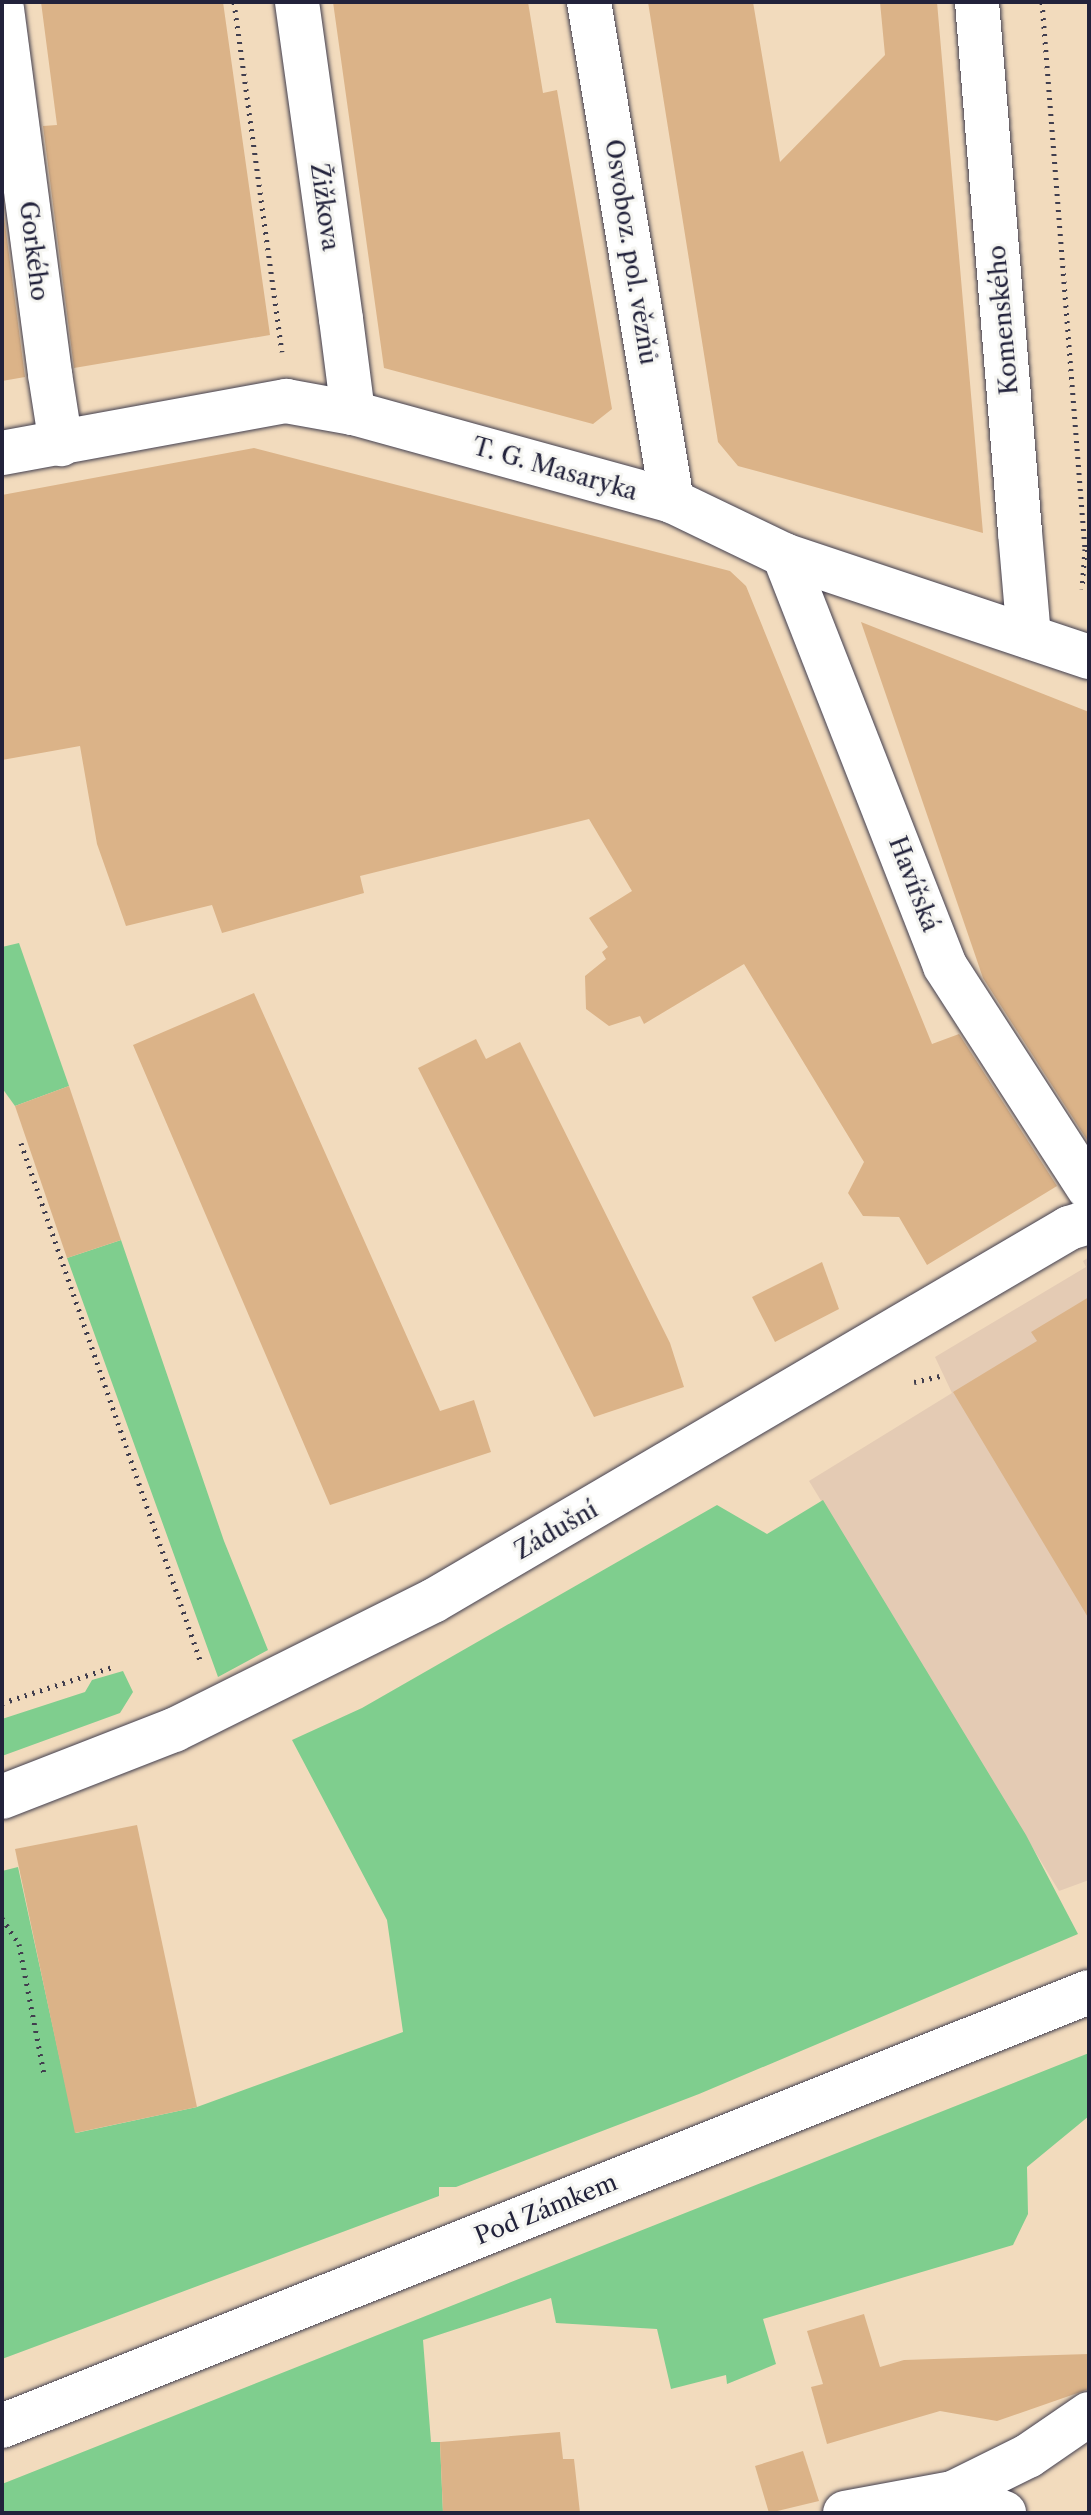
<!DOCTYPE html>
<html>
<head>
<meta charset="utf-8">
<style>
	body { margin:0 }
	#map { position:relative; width:1091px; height:2515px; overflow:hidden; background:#f2dbbd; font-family:"Libre Caslon Text",serif }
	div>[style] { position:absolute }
	.built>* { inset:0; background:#e4cbb4 }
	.green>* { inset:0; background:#7fce8e }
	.building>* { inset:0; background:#dbb388 }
	.path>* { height:5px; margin-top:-2.5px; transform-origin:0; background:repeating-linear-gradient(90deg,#413e4e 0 2px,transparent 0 8px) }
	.roads { filter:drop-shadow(0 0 2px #413e4e) drop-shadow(0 0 2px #413e4e) }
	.pedestrian>* { height:44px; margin:-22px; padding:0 22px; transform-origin:22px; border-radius:22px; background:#fff }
	.minor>* { height:44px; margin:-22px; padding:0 22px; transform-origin:22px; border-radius:22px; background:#fff }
	.secondary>* { height:44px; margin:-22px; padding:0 22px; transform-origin:22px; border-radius:22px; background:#fff }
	span { translate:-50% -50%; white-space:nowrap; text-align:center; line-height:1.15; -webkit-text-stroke:6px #f6f6f2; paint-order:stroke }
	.street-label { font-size:24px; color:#22223b }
	.frame { position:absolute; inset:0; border:4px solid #22223b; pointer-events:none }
</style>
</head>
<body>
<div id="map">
	<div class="built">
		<i style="clip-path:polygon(1089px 1257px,1089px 1880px,1059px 1891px,809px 1481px,952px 1393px,935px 1357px,1086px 1267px,1083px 1261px)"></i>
	</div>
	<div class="green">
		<i style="clip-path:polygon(19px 943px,69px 1086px,15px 1106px,2px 1088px,2px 947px)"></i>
		<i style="clip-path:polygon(121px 1240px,224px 1541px,268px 1650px,218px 1677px,67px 1258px)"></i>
		<i style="clip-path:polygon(823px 1500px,1026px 1835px,1078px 1934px,699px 2094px,456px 2187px,439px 2187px,439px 2196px,2px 2359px,2px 1871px,18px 1867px,76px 2133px,197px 2107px,403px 2032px,387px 1920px,292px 1740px,362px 1708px,717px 1505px,767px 1534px)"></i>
		<i style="clip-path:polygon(123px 1671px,133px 1692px,120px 1713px,2px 1756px,2px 1719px,85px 1692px,92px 1680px)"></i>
		<i style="clip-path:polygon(1089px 2053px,1089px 2116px,1027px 2167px,1028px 2214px,1013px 2245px,763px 2319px,776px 2364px,727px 2384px,726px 2375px,671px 2389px,657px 2329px,556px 2323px,551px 2298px,423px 2340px,431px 2442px,440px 2442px,443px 2513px,2px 2513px,2px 2484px)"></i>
	</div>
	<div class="building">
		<i style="clip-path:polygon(41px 2px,223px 2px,270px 335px,74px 368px,43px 126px,57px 125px)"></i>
		<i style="clip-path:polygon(333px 2px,528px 2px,543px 93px,557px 90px,612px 409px,593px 424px,384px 368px)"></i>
		<i style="clip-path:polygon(648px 2px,753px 2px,780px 162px,885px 55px,880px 2px,937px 2px,983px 533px,738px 466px,718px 442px)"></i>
		<i style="clip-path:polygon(2px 201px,25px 377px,2px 381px)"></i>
		<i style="clip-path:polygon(254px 448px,730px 571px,746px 586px,932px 1044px,959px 1034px,1057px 1186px,927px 1265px,899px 1217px,863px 1216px,848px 1193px,864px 1162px,744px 964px,644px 1024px,640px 1016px,609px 1026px,586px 1009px,585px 976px,606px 959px,602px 952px,608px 947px,589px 918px,632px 891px,589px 819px,360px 876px,364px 893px,222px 933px,212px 905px,126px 926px,97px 844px,80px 746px,2px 760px,2px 495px)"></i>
		<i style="clip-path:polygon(861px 622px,1089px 712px,1089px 1143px,983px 978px)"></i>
		<i style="clip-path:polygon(254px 993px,440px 1411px,474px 1400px,491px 1452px,330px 1505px,133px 1045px)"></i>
		<i style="clip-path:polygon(476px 1039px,486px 1059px,520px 1042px,670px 1343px,684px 1387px,594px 1417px,418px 1068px)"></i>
		<i style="clip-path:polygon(69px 1086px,121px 1240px,67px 1258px,15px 1106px)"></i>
		<i style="clip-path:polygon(822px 1262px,839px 1309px,775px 1342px,752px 1297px)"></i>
		<i style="clip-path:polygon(1089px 1297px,1089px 1619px,953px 1392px,1037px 1341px,1031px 1332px)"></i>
		<i style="clip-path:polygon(137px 1825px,197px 2107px,75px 2133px,15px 1849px)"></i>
		<i style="clip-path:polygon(864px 2314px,880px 2367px,904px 2360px,1089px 2354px,1089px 2389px,997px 2421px,940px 2411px,827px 2444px,811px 2387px,823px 2384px,807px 2331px)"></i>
		<i style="clip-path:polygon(560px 2432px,563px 2459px,574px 2459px,580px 2513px,443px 2513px,440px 2442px)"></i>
		<i style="clip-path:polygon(803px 2451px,819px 2501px,769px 2513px,755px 2466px)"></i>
	</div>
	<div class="path">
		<i style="left:234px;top:2px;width:353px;rotate:82.2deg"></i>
		<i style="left:1042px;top:2px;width:549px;rotate:85.51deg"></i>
		<i style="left:1085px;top:549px;width:40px;rotate:94.3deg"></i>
		<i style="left:21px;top:1143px;width:547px;rotate:70.9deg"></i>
		<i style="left:914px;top:1382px;width:31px;rotate:-13deg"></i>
		<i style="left:2px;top:1703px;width:119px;rotate:-18.1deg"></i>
		<i style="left:2px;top:1918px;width:31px;rotate:57deg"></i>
		<i style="left:19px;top:1944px;width:132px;rotate:79.1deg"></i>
	</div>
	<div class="roads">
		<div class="pedestrian">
			<i style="left:589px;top:2px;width:506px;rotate:80.56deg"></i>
			<i style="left:341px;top:319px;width:95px;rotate:82.7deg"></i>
			<i style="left:50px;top:374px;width:71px;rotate:81.1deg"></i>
			<i style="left:2px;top:453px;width:289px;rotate:-10.4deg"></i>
			<i style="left:286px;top:401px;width:68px;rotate:10.2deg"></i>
			<i style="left:353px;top:413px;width:331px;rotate:15.4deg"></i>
			<i style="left:672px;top:501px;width:124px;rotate:25.7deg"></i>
			<i style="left:784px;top:555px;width:322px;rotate:18.5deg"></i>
			<i style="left:1020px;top:532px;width:105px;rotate:85.1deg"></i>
			<i style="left:784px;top:555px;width:441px;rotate:68.6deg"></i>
			<i style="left:945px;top:966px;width:265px;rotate:57.1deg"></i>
		</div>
		<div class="minor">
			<i style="left:297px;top:2px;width:320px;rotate:82.1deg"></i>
			<i style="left:977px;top:2px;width:532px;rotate:85.36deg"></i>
			<i style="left:2px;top:9px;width:368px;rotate:82.5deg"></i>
			<i style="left:2px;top:1797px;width:185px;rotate:-21.3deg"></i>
			<i style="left:174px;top:1730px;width:289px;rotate:-26.5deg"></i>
			<i style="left:433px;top:1601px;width:737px;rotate:-30.39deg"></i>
			<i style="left:1069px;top:1228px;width:21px;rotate:-17deg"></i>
			<i style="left:953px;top:2493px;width:55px;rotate:21.4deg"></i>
			<i style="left:845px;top:2513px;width:110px;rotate:-10.5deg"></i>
			<i style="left:953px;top:2493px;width:84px;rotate:-26.3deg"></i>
			<i style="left:1028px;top:2456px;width:74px;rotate:-34.5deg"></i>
		</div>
		<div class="secondary">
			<i style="left:2px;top:2426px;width:1170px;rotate:-21.77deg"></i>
		</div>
	</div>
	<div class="street-label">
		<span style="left:325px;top:207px;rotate:82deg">Žižkova</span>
		<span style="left:34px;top:251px;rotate:83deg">Gorkého</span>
		<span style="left:631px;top:252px;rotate:81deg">Osvoboz. pol. vězňů</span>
		<span style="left:1003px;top:320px;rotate:-95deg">Komenského</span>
		<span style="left:555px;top:469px;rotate:16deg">T. G. Masaryka</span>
		<span style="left:914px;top:884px;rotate:69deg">Havířská</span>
		<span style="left:556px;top:1530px;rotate:-30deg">Zádušní</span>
		<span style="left:546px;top:2209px;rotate:-22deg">Pod Zámkem</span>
	</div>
	<div class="frame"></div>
</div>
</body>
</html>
